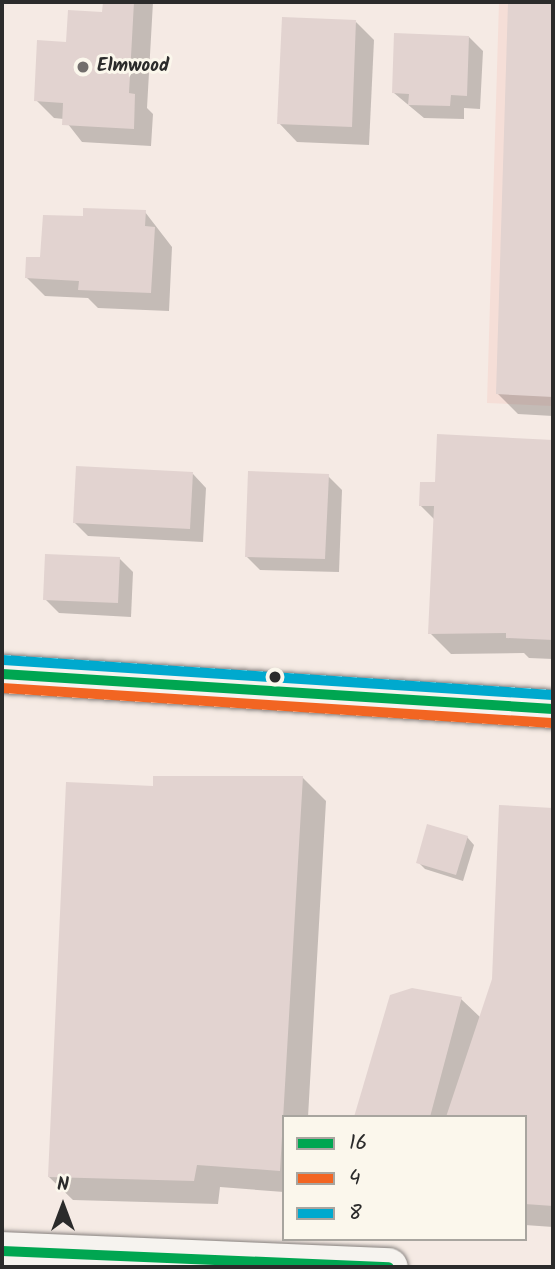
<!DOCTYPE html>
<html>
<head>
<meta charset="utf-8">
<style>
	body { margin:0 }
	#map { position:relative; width:555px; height:1269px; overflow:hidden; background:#f5eae4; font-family:Kalam,sans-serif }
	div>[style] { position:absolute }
	.built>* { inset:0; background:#f5ded7 }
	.shadow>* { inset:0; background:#0003 }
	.building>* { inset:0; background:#e2d3d0 }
	.roads { filter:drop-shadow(0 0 2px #86817e) drop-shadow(0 0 2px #86817e) }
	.major>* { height:38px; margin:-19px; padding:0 19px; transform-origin:19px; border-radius:19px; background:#f6f3ef }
	.bus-1>* { height:10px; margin:-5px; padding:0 5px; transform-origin:5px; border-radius:5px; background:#00a651 }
	.bus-2>* { height:10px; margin:-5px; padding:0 5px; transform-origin:5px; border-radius:5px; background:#f26522 }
	.bus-3>* { height:10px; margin:-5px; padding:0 5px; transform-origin:5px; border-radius:5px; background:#00a9ce }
	.dots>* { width:19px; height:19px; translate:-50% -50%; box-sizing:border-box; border:4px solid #fbf7ec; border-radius:50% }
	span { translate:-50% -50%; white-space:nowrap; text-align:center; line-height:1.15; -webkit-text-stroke:6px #fbf7ec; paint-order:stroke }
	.poi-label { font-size:19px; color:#2b2b2b; font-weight:700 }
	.left { translate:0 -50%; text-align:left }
	.frame { position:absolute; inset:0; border:4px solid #2b2b2b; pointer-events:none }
	.legend { position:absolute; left:282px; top:1115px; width:245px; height:126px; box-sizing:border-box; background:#fbf7ec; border:2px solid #a8a59f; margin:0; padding:9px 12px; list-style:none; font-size:21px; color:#2b2b2b }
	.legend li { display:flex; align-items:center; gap:14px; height:35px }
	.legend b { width:35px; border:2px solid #a8a59f }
	.north { position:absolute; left:28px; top:1171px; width:70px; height:70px; -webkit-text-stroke:5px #fbf7ec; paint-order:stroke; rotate:0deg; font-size:19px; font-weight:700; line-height:28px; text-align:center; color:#2b2b2b }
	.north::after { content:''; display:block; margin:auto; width:24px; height:32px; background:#2b2b2b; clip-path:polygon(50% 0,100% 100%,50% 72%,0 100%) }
</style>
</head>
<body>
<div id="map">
	<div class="built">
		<i style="clip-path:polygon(499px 2px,553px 2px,553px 406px,487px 403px)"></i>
	</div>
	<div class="shadow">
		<i style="clip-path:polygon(105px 2px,153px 2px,147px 108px,153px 114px,151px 146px,82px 142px,64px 119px,54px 118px,36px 100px,68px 44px,104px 13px)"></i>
		<i style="clip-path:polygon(509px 2px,553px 2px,553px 416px,518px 414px,497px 393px)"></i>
		<i style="clip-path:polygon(356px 22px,374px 40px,369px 145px,297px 142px,279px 123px)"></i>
		<i style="clip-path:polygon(469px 37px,483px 51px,480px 109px,464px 108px,464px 119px,424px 118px,394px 93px)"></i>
		<i style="clip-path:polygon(145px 212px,172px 247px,169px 311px,98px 308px,88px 298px,45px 296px,26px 277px,42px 259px)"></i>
		<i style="clip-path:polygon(439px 436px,553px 441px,553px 659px,529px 658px,524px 653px,451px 654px,430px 633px,435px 520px,420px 505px,437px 484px)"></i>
		<i style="clip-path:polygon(193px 474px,206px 488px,203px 542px,88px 536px,74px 522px)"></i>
		<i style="clip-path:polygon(328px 476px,342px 490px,339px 572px,260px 570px,246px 556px)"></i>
		<i style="clip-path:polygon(119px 558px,133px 572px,131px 617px,59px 613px,45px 599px)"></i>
		<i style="clip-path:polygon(302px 777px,326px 801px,308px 1117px,284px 1117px,284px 1192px,220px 1187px,218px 1204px,73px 1200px,49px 1177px,155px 787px)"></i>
		<i style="clip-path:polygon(501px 807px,553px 810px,553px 1227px,525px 1225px,525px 1117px,356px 1117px,461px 999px,481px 1018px,493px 979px)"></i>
		<i style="clip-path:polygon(467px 837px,474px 845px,463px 881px,425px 869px,418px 862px)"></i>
	</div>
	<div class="building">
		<i style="clip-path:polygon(103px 2px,134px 2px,129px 93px,135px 94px,134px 129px,62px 125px,63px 103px,34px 101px,37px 40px,66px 42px,68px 10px,102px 12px)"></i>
		<i style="clip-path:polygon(508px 2px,553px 2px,553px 397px,496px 394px)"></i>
		<i style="clip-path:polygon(282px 17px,356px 20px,352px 127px,277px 124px)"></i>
		<i style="clip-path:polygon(394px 33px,469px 36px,467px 96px,451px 95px,450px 106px,408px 105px,409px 94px,392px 93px)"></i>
		<i style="clip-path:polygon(83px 208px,146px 210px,145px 226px,155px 227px,151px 293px,78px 290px,79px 281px,25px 278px,26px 257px,40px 257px,43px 215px,83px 216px)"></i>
		<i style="clip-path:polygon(437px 434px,553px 440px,553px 640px,506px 638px,506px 633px,428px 634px,434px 506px,419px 506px,420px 482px,435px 482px)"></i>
		<i style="clip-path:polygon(76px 466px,193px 472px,190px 529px,73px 523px)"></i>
		<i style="clip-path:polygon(248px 471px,329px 474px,325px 559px,245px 557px)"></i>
		<i style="clip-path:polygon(45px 554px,120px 557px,118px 603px,43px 600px)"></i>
		<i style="clip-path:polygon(153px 776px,303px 776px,280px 1171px,197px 1165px,194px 1181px,48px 1177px,66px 782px,153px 786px)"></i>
		<i style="clip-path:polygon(499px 805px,553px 808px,553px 1206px,525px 1204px,525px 1117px,446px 1117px,492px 979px)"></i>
		<i style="clip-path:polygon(427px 824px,468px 836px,456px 875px,416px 863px)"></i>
		<i style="clip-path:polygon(412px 988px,462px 997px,430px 1117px,354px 1117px,390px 995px)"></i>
	</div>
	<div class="roads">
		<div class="major">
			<i style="left:2px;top:674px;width:552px;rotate:3.63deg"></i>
			<i style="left:2px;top:1251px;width:387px;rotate:2.4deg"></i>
		</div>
	</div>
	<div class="bus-1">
		<i style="left:2px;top:674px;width:552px;rotate:3.63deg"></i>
		<i style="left:2px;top:1251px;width:387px;rotate:2.4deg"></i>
	</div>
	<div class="bus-2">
		<i style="left:2px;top:688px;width:551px;rotate:3.64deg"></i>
	</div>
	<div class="bus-3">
		<i style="left:3px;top:660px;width:551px;rotate:3.64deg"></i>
	</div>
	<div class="dots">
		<i style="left:83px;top:67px;background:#726e6c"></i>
		<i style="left:275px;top:677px;background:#2b2b2b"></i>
	</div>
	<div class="poi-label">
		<span class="left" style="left:97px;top:67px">Elmwood</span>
	</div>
	<div class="frame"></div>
	<ul class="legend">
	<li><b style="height:9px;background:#00a651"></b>16</li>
	<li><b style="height:9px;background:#f26522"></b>4</li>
	<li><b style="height:9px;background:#00a9ce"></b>8</li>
	</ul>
	<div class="north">N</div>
</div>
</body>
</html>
